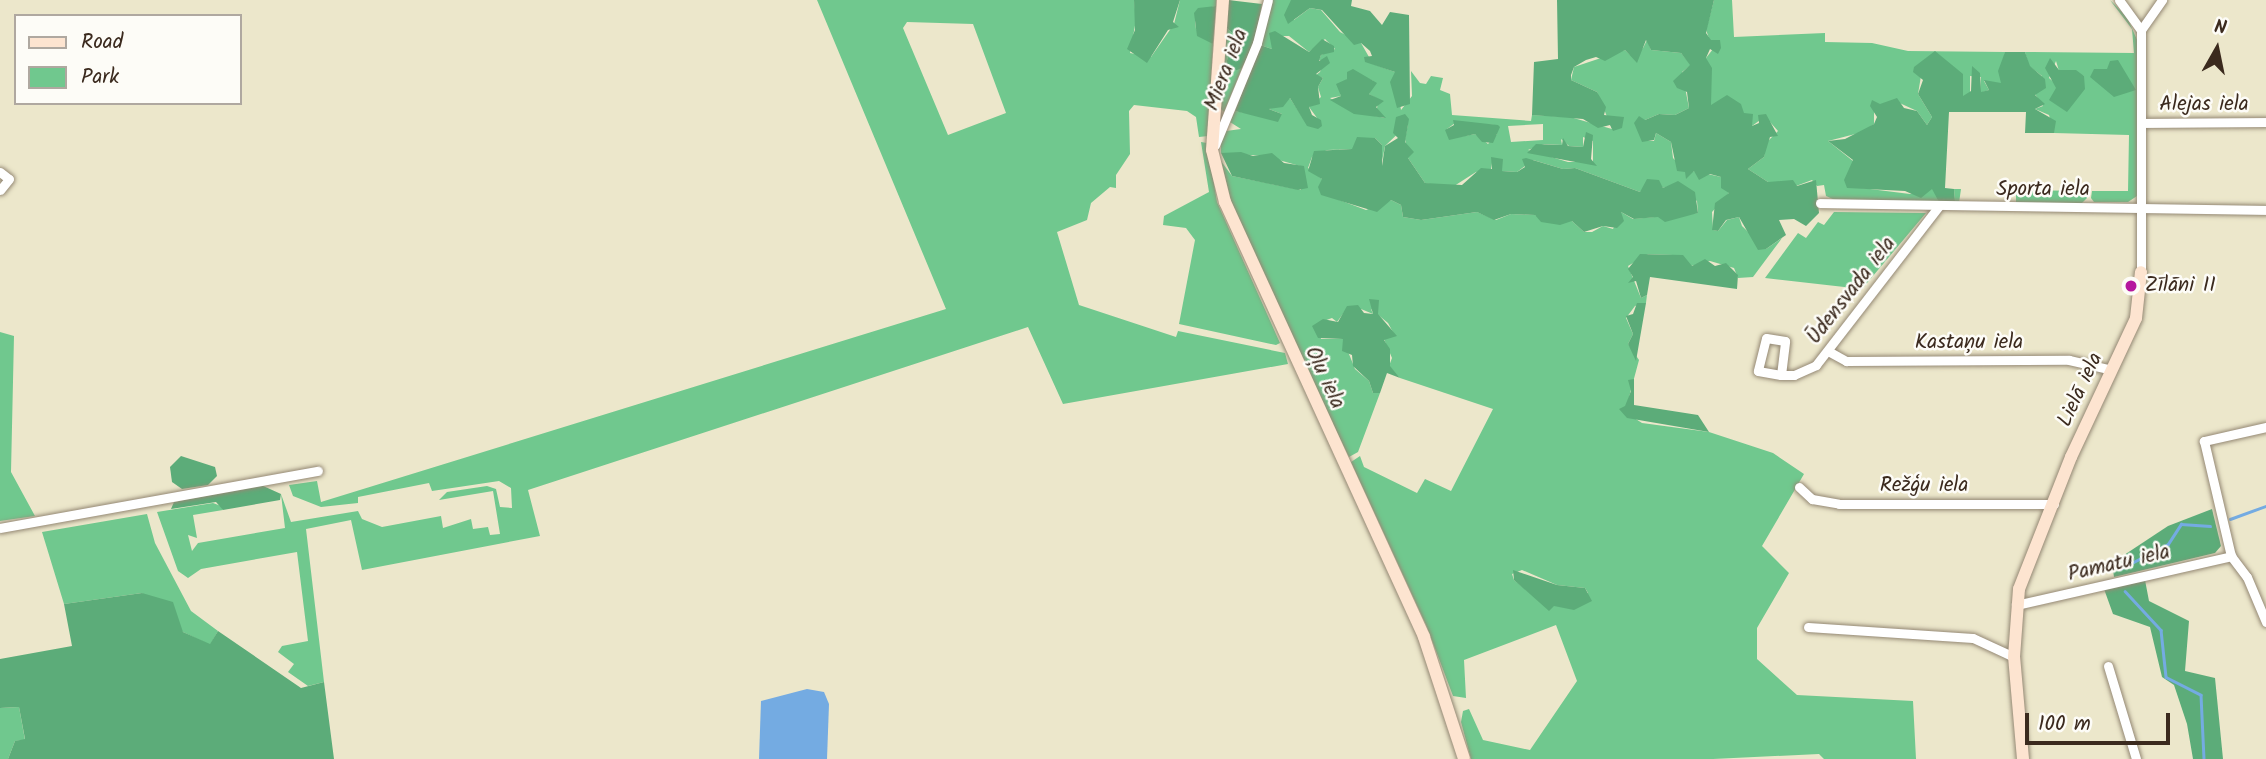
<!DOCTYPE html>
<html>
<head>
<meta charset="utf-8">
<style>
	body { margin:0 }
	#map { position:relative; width:2266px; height:759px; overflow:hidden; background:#ece7cb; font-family:Kalam,sans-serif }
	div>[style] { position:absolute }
	.green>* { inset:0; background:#70c88e }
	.forest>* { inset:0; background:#5cac79 }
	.water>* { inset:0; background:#74abe2 }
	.stream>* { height:2.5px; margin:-1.25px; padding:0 1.25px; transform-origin:1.25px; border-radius:1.25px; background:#74abe2 }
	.roads { filter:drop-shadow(0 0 2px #948874) drop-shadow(0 0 2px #948874) }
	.street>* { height:9px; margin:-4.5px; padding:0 4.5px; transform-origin:4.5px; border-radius:4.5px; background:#fff }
	.secondary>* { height:12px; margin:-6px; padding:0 6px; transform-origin:6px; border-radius:6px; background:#fde4d0 }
	.dots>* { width:19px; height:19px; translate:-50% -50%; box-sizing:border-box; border:4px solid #fdfcf7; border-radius:50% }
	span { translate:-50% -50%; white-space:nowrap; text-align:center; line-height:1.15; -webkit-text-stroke:5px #fdfcf7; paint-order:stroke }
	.street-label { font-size:21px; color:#3b2a1e }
	.poi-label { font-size:21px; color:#3b2a1e }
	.left { translate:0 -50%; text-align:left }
	.legend { position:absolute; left:14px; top:14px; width:228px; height:91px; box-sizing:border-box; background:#fdfcf7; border:2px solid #afa8a0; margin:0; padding:9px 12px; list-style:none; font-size:21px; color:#3b2a1e }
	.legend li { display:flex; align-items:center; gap:14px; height:35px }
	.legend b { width:35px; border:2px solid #afa8a0 }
	.north { position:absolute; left:2182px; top:14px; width:70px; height:70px; -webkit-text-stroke:5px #fdfcf7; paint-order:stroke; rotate:9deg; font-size:19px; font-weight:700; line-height:28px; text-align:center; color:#3b2a1e }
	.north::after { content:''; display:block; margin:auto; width:24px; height:32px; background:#3b2a1e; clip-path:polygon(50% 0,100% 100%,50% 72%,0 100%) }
	.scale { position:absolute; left:2025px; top:713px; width:145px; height:32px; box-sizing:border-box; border:4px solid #3b2a1e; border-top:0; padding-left:9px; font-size:21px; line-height:24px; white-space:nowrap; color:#3b2a1e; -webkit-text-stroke:5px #fdfcf7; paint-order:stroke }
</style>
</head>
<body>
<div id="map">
	<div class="green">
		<i style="clip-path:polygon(evenodd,817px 0,1134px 0,1136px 20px,1130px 53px,1151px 57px,1174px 24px,1180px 0,1216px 0,1216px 6px,1203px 9px,1195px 21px,1196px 29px,1213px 44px,1208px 136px,1199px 137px,1196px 117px,1187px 111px,1134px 105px,1129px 111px,1130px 154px,1116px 175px,1116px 188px,1110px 187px,1091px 203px,1087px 220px,1057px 232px,1079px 305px,1176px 337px,1178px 331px,1285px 353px,1288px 364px,1063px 404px,1028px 327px,528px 490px,540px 536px,362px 570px,351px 520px,306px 529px,324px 682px,308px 686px,288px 672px,294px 664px,278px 652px,282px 646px,308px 641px,297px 552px,201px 569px,188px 578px,178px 571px,157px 512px,213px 503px,221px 506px,223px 510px,193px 515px,197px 538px,188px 535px,192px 551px,198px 543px,285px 528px,281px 494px,291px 522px,358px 511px,362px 519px,382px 527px,441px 516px,443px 528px,471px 519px,473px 529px,488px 527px,490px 535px,500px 534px,493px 491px,439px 500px,447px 492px,487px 486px,496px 489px,500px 507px,512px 508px,511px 488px,499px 481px,432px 491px,429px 483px,358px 497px,358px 503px,321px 507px,293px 496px,289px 485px,317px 481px,321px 502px,946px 309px,817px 0,907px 22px,973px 24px,1006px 113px,948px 135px,903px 28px,907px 22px)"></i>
		<i style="clip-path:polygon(evenodd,1271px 0,1291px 0,1294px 20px,1310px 8px,1321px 10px,1340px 32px,1361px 43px,1373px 64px,1395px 72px,1401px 110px,1412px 96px,1411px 71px,1420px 83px,1426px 84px,1431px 76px,1443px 78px,1440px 90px,1450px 94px,1452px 115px,1531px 121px,1532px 115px,1570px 117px,1612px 129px,1597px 92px,1571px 80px,1574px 67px,1625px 50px,1630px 55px,1643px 48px,1647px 40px,1651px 50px,1681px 53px,1691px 65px,1682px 72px,1689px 108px,1675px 115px,1659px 114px,1645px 120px,1638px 131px,1648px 141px,1654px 141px,1656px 133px,1671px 142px,1673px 158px,1688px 174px,1694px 171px,1721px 177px,1729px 193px,1712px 212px,1713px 230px,1718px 231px,1727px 220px,1739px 217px,1742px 226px,1766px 249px,1782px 238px,1753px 277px,1738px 278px,1734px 268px,1710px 261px,1691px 266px,1673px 255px,1648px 254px,1628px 266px,1641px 298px,1647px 295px,1646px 303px,1635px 306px,1626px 318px,1633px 334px,1628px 344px,1639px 360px,1625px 412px,1642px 423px,1709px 432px,1773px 453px,1804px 474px,1762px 546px,1789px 573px,1757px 628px,1757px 659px,1797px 695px,1913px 701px,1916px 759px,1824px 759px,1819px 754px,1713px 759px,1471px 759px,1461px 722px,1463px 711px,1469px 709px,1483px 740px,1530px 750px,1577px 681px,1556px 625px,1464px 660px,1466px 698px,1453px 696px,1427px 627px,1351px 462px,1360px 456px,1364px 467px,1417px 493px,1425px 479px,1451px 491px,1493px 409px,1400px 378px,1389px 366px,1392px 358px,1384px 339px,1394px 334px,1388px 323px,1371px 309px,1373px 314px,1361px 309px,1345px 311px,1337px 322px,1332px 318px,1318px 323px,1321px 339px,1343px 339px,1355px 369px,1369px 381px,1373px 393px,1380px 393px,1358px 452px,1349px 457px,1295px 346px,1231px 201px,1221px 161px,1232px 176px,1301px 190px,1300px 166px,1265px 156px,1221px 153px,1221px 141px,1226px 131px,1241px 129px,1230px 122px,1235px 111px,1272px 118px,1282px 114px,1269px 109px,1290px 98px,1308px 126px,1320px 122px,1309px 107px,1321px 97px,1318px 87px,1323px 78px,1316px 75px,1320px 72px,1324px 60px,1319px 60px,1321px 55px,1335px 49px,1325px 39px,1309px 52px,1289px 36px,1272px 36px,1272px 49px,1260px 45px,1271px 0,1355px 72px,1373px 81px,1369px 94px,1378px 99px,1377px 109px,1385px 118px,1350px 111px,1330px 98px,1341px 96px,1339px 87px,1355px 72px,1271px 0,1455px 123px,1495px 125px,1497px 134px,1488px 144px,1475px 134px,1453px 138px,1447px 129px,1455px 123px,1271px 0,1408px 124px,1405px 139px,1408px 158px,1425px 183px,1451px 188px,1476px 172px,1491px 169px,1492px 163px,1502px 171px,1517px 172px,1533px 160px,1563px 169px,1575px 168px,1640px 192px,1656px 180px,1663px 188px,1676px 184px,1697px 201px,1698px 213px,1633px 219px,1621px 212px,1613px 229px,1603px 226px,1592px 232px,1584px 232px,1572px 221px,1546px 221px,1535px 215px,1511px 214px,1496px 220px,1477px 212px,1421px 220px,1403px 217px,1401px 205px,1391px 200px,1366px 210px,1326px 195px,1322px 179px,1308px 168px,1312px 157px,1327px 150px,1353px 149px,1375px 138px,1382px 145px,1381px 166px,1385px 146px,1408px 124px,1271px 0,1543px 124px,1543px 140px,1511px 142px,1508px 126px,1543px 124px,1271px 0,1583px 137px,1593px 141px,1593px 162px,1568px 162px,1528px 150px,1544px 144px,1562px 145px,1561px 139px,1569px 146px,1583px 147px,1583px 137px,1271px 0,1522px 570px,1557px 585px,1585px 588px,1588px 593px,1580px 606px,1546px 606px,1514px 580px,1512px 574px,1522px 570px)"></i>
		<i style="clip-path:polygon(1714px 0,1732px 0,1734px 37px,1825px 33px,1825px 42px,1872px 43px,1908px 51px,2005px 52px,2002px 84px,1984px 81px,1989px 90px,1980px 93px,1981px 77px,1970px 76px,1970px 95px,1963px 97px,1962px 86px,1923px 64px,1918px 94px,1932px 117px,1927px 125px,1917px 111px,1893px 100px,1874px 110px,1874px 124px,1863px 132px,1828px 141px,1853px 161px,1854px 187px,1910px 194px,1932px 188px,1955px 201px,1954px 189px,1961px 189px,1959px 203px,1835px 200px,1826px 196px,1824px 185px,1817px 186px,1812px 180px,1796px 186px,1768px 182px,1748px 169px,1764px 157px,1766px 143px,1778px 131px,1770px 122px,1760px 120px,1752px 126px,1748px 115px,1711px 105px,1706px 58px,1713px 49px,1706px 30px)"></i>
		<i style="clip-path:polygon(evenodd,2110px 0,2127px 17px,2138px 42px,2137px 196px,2128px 202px,2094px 202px,2091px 198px,2092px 191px,2128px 191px,2129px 135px,2054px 133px,2049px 115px,2035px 109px,2043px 106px,2035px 94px,2042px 76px,2029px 66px,2025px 52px,2134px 53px,2132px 29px,2110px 0,2056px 61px,2059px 71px,2084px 76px,2072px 102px,2057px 102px,2056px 84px,2049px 78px,2056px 61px)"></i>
		<i style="clip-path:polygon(1227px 28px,1242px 43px,1228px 56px,1225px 69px,1242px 68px,1224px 112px,1221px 109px)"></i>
		<i style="clip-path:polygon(1201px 142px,1207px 143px,1217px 202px,1280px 343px,1276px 345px,1179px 324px,1195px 240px,1186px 228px,1163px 225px,1164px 216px,1209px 192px)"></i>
		<i style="clip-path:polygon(2016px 190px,2087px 191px,2087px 198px,2082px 203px,2016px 204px)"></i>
		<i style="clip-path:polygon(1834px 212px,1926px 213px,1862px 289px,1765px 278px,1798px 233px,1806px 238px,1818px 222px,1824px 225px)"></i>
		<i style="clip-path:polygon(0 332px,14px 336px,11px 472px,35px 516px,0 521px)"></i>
		<i style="clip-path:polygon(147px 514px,155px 543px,191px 611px,218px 631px,210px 645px,183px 632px,142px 593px,64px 604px,42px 532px)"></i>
		<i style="clip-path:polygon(19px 707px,25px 740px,15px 741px,8px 759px,0 759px,0 708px)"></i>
	</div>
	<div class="forest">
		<i style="clip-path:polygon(1134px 0,1180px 0,1173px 22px,1179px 27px,1168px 30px,1147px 63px,1127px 49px,1135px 30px)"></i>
		<i style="clip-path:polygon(1228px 0,1262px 4px,1255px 41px,1242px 68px,1229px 73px,1225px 69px,1228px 56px,1242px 43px,1227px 28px)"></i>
		<i style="clip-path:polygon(1291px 0,1352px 0,1351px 6px,1370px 11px,1382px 25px,1390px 12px,1409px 15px,1410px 104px,1397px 108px,1390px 82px,1395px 72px,1365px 62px,1364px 57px,1372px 56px,1370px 51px,1361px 43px,1354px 45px,1322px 10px,1310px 8px,1288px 24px,1284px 15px)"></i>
		<i style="clip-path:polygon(1557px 0,1714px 0,1706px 33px,1711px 40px,1720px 40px,1721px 48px,1718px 54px,1710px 49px,1706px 58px,1712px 68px,1711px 105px,1727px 95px,1741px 104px,1744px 113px,1753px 114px,1752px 126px,1759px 123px,1758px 115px,1766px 114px,1778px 136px,1770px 137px,1764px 157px,1748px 169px,1768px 182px,1793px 180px,1797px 186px,1816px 180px,1819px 213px,1806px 226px,1794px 219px,1779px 220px,1786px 235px,1766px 249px,1758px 250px,1739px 217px,1726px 220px,1718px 231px,1712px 230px,1715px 203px,1729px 193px,1721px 188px,1721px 177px,1710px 174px,1699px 180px,1694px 171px,1686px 179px,1685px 172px,1677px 171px,1671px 142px,1656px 133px,1654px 140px,1642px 142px,1634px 123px,1639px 116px,1645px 120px,1659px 114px,1675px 115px,1689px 108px,1687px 92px,1677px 88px,1673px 81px,1690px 65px,1681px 53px,1651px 50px,1646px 40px,1637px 63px,1625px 50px,1605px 61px,1596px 57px,1586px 60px,1574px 67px,1571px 75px,1571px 80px,1597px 92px,1606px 107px,1604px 115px,1624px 117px,1622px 128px,1613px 131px,1610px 125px,1598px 128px,1583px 119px,1532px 115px,1534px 62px,1558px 59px)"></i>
		<i style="clip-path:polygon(1216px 6px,1213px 44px,1197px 36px,1194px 13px,1198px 8px)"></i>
		<i style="clip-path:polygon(1275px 31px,1309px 52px,1322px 39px,1334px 46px,1334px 52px,1321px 55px,1319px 61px,1327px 56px,1330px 63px,1316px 74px,1323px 78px,1318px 87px,1320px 104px,1309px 107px,1312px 115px,1321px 120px,1322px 126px,1318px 129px,1307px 126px,1290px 98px,1283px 107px,1269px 109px,1282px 114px,1278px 122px,1235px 111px,1260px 45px,1272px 49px,1269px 33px)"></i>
		<i style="clip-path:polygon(1935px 51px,1963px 74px,1963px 96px,1971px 91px,1972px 66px,1980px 73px,1981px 92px,1989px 90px,1984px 80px,2001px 83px,1998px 71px,2005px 52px,2025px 52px,2030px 66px,2045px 79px,2046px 88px,2035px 95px,2045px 104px,2035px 109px,2056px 121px,2054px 133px,2025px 133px,2026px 112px,1949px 112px,1945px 188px,1954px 189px,1955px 201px,1939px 202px,1932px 189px,1921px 198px,1905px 191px,1847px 188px,1844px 180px,1853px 160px,1828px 141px,1845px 139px,1874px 124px,1877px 117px,1870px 106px,1872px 100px,1880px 104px,1897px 98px,1904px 108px,1917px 111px,1927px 125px,1932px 117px,1918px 94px,1923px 80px,1913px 72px,1914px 67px)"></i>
		<i style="clip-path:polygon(2050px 58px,2059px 70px,2076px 70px,2084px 76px,2085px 89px,2067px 112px,2049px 100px,2056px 88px,2045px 68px)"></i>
		<i style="clip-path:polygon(2118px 60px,2136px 90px,2114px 97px,2090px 77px,2094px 69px,2107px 69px,2110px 61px)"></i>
		<i style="clip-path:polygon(1353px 69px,1377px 83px,1369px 94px,1384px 101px,1376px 107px,1386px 118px,1354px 114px,1330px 100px,1341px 96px,1336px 84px,1347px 79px,1347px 72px)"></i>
		<i style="clip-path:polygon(1405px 114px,1409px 119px,1405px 142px,1414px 152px,1408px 158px,1425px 183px,1462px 185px,1481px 168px,1492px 169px,1491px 157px,1503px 159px,1502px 171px,1517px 172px,1525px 167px,1522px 159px,1526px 158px,1563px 169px,1575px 168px,1640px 192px,1647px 179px,1659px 180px,1663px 188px,1678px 181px,1695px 192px,1698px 213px,1665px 222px,1658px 217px,1634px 219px,1621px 212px,1624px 221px,1617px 228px,1603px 226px,1584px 232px,1572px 221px,1560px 225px,1541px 222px,1535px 215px,1511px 214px,1494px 220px,1477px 212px,1421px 220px,1403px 217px,1401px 205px,1391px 200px,1377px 212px,1321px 195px,1318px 187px,1322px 179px,1308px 171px,1314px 151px,1352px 149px,1357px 137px,1375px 138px,1382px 145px,1382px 166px,1385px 146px,1398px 138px,1393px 133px,1396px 117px)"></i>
		<i style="clip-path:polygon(1453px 120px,1498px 125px,1500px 127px,1493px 143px,1482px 142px,1475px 134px,1449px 140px,1445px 130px,1454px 125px)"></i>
		<i style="clip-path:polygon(1586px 132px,1593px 135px,1591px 159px,1597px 166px,1527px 153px,1536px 144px,1562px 145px,1563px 138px,1568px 146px,1583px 147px)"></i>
		<i style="clip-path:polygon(1241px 152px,1253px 156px,1272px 153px,1284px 163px,1304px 166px,1308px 188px,1298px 190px,1232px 176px,1221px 153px)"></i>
		<i style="clip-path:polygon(1640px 254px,1683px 255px,1692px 266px,1705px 259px,1715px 266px,1726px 263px,1738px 275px,1737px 289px,1650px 277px,1647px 295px,1641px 298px,1636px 281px,1628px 283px,1633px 277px,1628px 269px)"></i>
		<i style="clip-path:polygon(1369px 299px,1379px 300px,1378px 314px,1397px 336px,1384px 340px,1390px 349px,1390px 366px,1400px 378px,1387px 373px,1380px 393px,1373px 393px,1369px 381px,1353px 366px,1352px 355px,1342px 351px,1343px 339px,1318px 338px,1312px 326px,1323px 319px,1338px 322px,1347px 306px,1358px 305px,1364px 313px,1373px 314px)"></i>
		<i style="clip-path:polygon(1637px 303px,1646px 303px,1636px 361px,1628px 344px,1633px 334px,1626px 316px,1633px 314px)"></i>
		<i style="clip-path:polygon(1634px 379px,1634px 405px,1698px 415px,1709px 432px,1627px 418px,1619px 409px,1625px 406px,1631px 391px,1628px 380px)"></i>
		<i style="clip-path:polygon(181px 456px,215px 467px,217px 476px,208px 485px,182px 489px,172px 482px,170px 467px)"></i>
		<i style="clip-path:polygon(261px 485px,281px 494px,280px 500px,223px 510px,216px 502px,171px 509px,174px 502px)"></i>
		<i style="clip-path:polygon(2212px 509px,2221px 546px,2215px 553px,2114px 577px,2112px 563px,2168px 526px)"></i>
		<i style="clip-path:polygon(1513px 570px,1557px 585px,1585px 588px,1592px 601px,1574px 610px,1554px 606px,1549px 611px,1514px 580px)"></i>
		<i style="clip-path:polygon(2145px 580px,2149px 601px,2189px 621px,2185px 671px,2215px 678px,2223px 759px,2193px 759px,2187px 724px,2174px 685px,2162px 677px,2150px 627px,2113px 614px,2104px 589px)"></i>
		<i style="clip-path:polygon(142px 593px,173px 602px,183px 632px,210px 644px,218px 631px,301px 688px,324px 682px,334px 759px,8px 759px,15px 741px,25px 739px,19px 707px,0 708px,0 659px,72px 646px,64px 604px)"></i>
	</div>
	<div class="water">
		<i style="clip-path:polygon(807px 689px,824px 692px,829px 704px,827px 759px,759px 759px,761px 701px)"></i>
	</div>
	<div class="stream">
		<i style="left:2230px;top:519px;width:38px;rotate:-20deg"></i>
		<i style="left:2120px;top:569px;width:54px;rotate:-27.5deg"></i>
		<i style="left:2168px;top:544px;width:24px;rotate:-57deg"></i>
		<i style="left:2181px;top:524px;width:29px;rotate:4deg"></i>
		<i style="left:2125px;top:591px;width:53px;rotate:47.3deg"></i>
		<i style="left:2161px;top:630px;width:47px;rotate:83.9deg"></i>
		<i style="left:2166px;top:677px;width:39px;rotate:27deg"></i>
		<i style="left:2201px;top:695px;width:64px;rotate:87.3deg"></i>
	</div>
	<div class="roads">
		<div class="street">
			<i style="left:2119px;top:0;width:37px;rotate:54deg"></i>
			<i style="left:2141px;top:30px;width:37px;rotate:-55deg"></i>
			<i style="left:2141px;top:30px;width:242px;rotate:90deg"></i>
			<i style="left:2142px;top:123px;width:124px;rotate:-0.5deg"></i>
			<i style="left:1215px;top:145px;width:110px;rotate:-67.6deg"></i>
			<i style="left:1257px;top:43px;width:44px;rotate:-75.7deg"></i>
			<i style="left:0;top:172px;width:11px;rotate:38deg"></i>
			<i style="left:9px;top:179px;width:14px;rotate:129deg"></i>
			<i style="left:1820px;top:203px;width:446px;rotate:0.9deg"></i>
			<i style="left:1828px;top:351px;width:21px;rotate:29deg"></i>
			<i style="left:1846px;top:361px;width:223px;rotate:-0.3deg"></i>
			<i style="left:2069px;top:360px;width:44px;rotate:13.1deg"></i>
			<i style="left:1781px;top:375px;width:34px;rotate:-83deg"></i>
			<i style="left:1785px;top:341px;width:19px;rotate:-171deg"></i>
			<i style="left:1766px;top:338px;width:34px;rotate:104deg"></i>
			<i style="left:1758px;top:371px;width:23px;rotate:10deg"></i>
			<i style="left:1781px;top:375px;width:13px"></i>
			<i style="left:1794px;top:375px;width:24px;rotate:-24deg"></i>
			<i style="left:1816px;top:365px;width:200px;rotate:-52.3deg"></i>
			<i style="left:2266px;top:427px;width:64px;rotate:167.3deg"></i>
			<i style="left:2204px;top:441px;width:118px;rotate:76.8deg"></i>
			<i style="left:2231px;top:556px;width:26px;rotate:53deg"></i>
			<i style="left:2247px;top:577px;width:49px;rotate:67.1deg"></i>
			<i style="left:1799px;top:487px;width:18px;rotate:43deg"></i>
			<i style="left:1812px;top:499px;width:27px;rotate:10deg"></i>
			<i style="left:1839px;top:504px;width:215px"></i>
			<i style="left:0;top:528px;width:323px;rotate:-10.2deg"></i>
			<i style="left:2016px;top:605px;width:221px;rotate:-12.8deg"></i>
			<i style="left:1808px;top:627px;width:165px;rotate:3.8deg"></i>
			<i style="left:1973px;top:638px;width:45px;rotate:24.9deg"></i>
			<i style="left:2108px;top:666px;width:97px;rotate:73.2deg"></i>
		</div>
		<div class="secondary">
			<i style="left:1223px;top:0;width:150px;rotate:94.2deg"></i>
			<i style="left:1212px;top:150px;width:54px;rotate:76deg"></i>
			<i style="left:1225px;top:202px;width:478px;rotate:65.4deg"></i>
			<i style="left:1424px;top:637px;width:128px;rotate:71.8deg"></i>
			<i style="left:2023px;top:759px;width:102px;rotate:-95deg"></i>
			<i style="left:2014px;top:657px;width:68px;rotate:-85.8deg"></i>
			<i style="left:2019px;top:589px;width:142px;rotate:-68.5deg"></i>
			<i style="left:2071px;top:457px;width:153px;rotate:-64.9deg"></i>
			<i style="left:2136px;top:318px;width:46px;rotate:-83.8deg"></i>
		</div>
	</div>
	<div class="dots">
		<i style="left:2131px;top:286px;background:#b5179e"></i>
	</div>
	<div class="street-label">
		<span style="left:1227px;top:70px;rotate:-69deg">Miera iela</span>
		<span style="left:2204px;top:105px">Alejas iela</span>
		<span style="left:2043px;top:190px">Sporta iela</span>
		<span style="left:1852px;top:291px;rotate:-52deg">Ūdensvada iela</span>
		<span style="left:1969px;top:343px">Kastaņu iela</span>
		<span style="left:1324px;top:378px;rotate:65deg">Oļu iela</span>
		<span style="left:2081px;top:390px;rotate:-65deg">Lielā iela</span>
		<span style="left:1924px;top:486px">Režģu iela</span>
		<span style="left:2119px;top:564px;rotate:-13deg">Pamatu iela</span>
	</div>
	<div class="poi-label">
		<span class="left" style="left:2145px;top:286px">Zīlāni II</span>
	</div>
	<ul class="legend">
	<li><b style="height:9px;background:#fde4d0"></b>Road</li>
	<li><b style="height:19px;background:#70c88e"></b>Park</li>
	</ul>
	<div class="north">N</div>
	<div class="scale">100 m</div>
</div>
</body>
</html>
